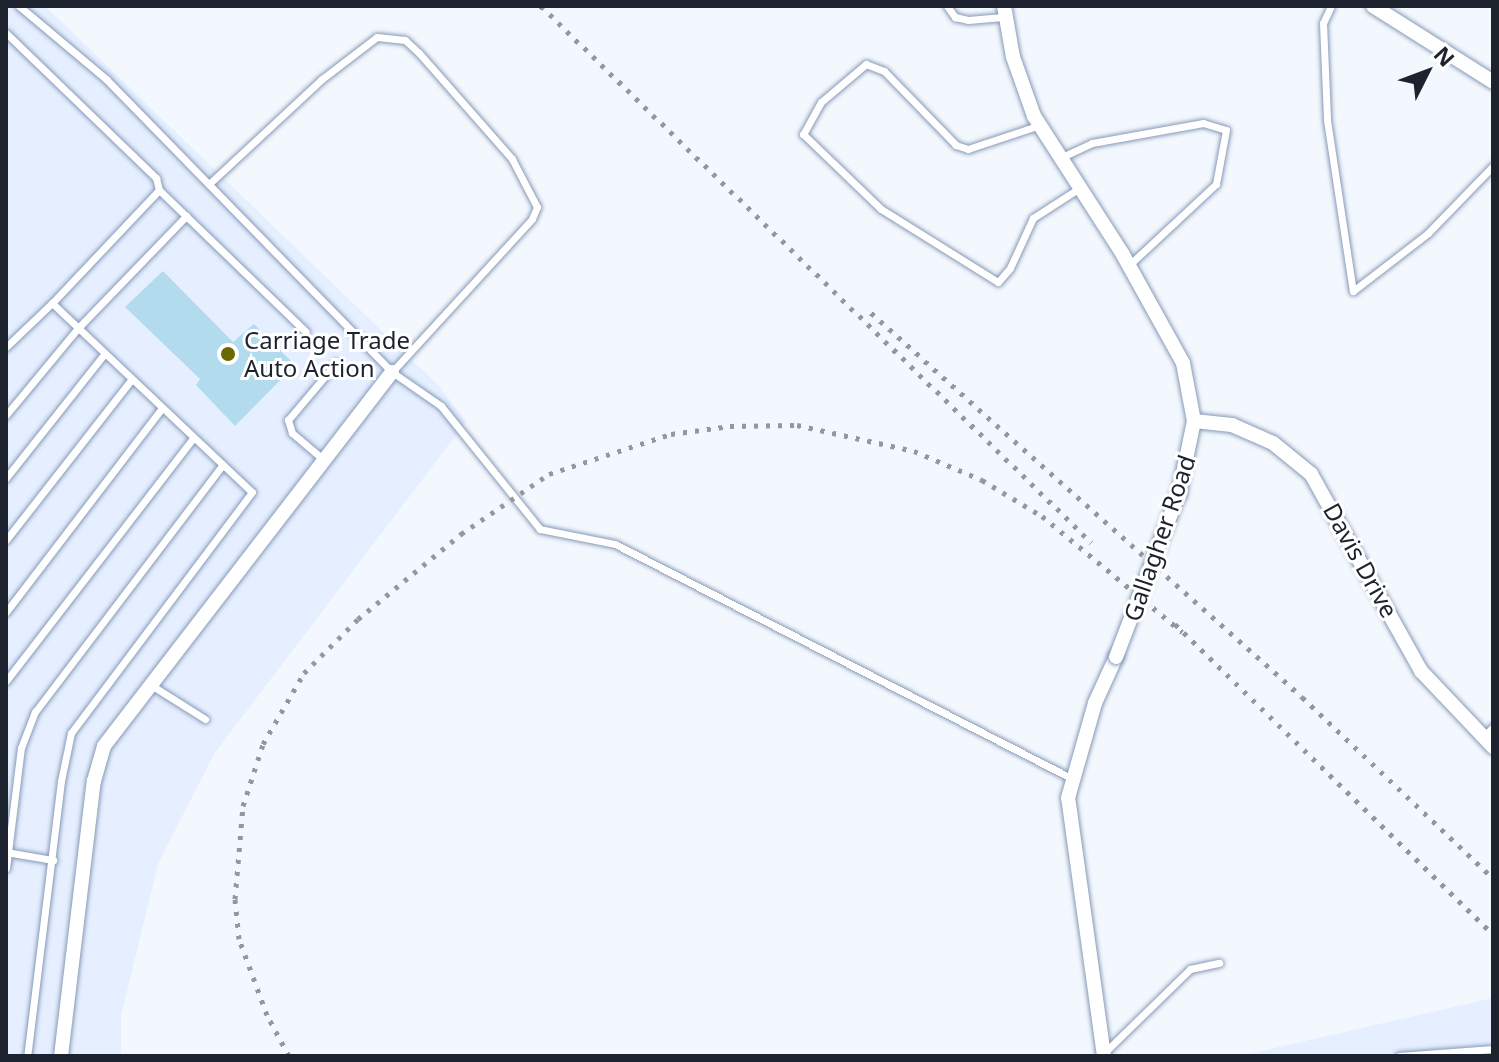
<!DOCTYPE html>
<html>
<head>
<meta charset="utf-8">
<style>
	body { margin:0 }
	#map { position:relative; width:1499px; height:1062px; overflow:hidden; background:#f3f8fe; font-family:"Noto Sans",sans-serif }
	div>[style] { position:absolute }
	.built>* { inset:0; background:#e5efff }
	.building>* { inset:0; background:#b3dbee }
	.roads { filter:drop-shadow(0 0 2px #879ab8) drop-shadow(0 0 2px #879ab8) }
	.lane>* { height:7px; margin:-3.5px; padding:0 3.5px; transform-origin:3.5px; border-radius:3.5px; background:#fff }
	.street>* { height:14px; margin:-7px; padding:0 7px; transform-origin:7px; border-radius:7px; background:#fff }
	.rail>* { height:5px; margin-top:-2.5px; transform-origin:0; background:repeating-linear-gradient(90deg,#9298a0 0 4px,transparent 0 12px) }
	.bridges { filter:drop-shadow(0 0 2px #879ab8) drop-shadow(0 0 2px #879ab8) }
	.street-bridge>* { height:14px; margin:-7px; padding:0 7px; transform-origin:7px; border-radius:7px; background:#fff }
	.dots>* { width:22px; height:22px; translate:-50% -50%; box-sizing:border-box; border:4px solid #fff; border-radius:50% }
	span { translate:-50% -50%; white-space:nowrap; text-align:center; line-height:1.15; -webkit-text-stroke:6px #fff; paint-order:stroke }
	.poi-label { font-size:24px; color:#1c232f }
	.left { translate:0 -50%; text-align:left }
	.street-label { font-size:24px; color:#1c232f }
	.frame { position:absolute; inset:0; border:8px solid #1c232f; pointer-events:none }
	.north { position:absolute; left:1387px; top:32px; width:80px; height:80px; -webkit-text-stroke:6px #fff; paint-order:stroke; rotate:48deg; font-size:22px; font-weight:700; line-height:32px; text-align:center; color:#1c232f }
	.north::after { content:''; display:block; margin:auto; width:28px; height:36px; background:#1c232f; clip-path:polygon(50% 0,100% 100%,50% 72%,0 100%) }
</style>
</head>
<body>
<div id="map">
	<div class="built">
		<i style="clip-path:polygon(6px 6px,45px 6px,440px 387px,466px 422px,214px 754px,158px 864px,121px 1016px,121px 1056px,6px 1056px)"></i>
		<i style="clip-path:polygon(1493px 998px,1493px 1056px,1240px 1056px)"></i>
	</div>
	<div class="building">
		<i style="clip-path:polygon(163px 271px,233px 342px,254px 324px,295px 365px,235px 426px,196px 385px,200px 379px,125px 307px)"></i>
	</div>
	<div class="roads">
		<div class="lane">
			<i style="left:19px;top:6px;width:114px;rotate:40deg"></i>
			<i style="left:106px;top:79px;width:409px;rotate:45.7deg"></i>
			<i style="left:392px;top:372px;width:60px;rotate:34.8deg"></i>
			<i style="left:441px;top:406px;width:158px;rotate:51.2deg"></i>
			<i style="left:540px;top:529px;width:76px;rotate:11.3deg"></i>
			<i style="left:615px;top:544px;width:510px;rotate:27.17deg"></i>
			<i style="left:947px;top:6px;width:14px;rotate:54deg"></i>
			<i style="left:955px;top:17px;width:13px;rotate:13deg"></i>
			<i style="left:968px;top:20px;width:38px;rotate:-5deg"></i>
			<i style="left:1331px;top:6px;width:19px;rotate:115deg"></i>
			<i style="left:1323px;top:23px;width:97px;rotate:87.6deg"></i>
			<i style="left:1327px;top:120px;width:173px;rotate:81.4deg"></i>
			<i style="left:1353px;top:291px;width:95px;rotate:-37.7deg"></i>
			<i style="left:1428px;top:233px;width:93px;rotate:-45.9deg"></i>
			<i style="left:6px;top:33px;width:209px;rotate:44deg"></i>
			<i style="left:156px;top:178px;width:12px;rotate:76deg"></i>
			<i style="left:159px;top:190px;width:156px;rotate:133.4deg"></i>
			<i style="left:1040px;top:125px;width:76px;rotate:161.6deg"></i>
			<i style="left:968px;top:149px;width:13px;rotate:-162deg"></i>
			<i style="left:956px;top:145px;width:103px;rotate:-134.2deg"></i>
			<i style="left:884px;top:71px;width:19px;rotate:-159deg"></i>
			<i style="left:866px;top:64px;width:59px;rotate:139.8deg"></i>
			<i style="left:821px;top:102px;width:37px;rotate:119deg"></i>
			<i style="left:803px;top:134px;width:108px;rotate:43.9deg"></i>
			<i style="left:881px;top:209px;width:138px;rotate:32deg"></i>
			<i style="left:998px;top:282px;width:18px;rotate:-49deg"></i>
			<i style="left:1010px;top:268px;width:55px;rotate:-65.3deg"></i>
			<i style="left:1033px;top:218px;width:54px;rotate:-32.8deg"></i>
			<i style="left:1062px;top:157px;width:33px;rotate:-25deg"></i>
			<i style="left:1092px;top:143px;width:113px;rotate:-10.2deg"></i>
			<i style="left:1203px;top:123px;width:24px;rotate:17deg"></i>
			<i style="left:1226px;top:130px;width:55px;rotate:100.5deg"></i>
			<i style="left:1216px;top:184px;width:119px;rotate:137deg"></i>
			<i style="left:209px;top:184px;width:154px;rotate:-42.9deg"></i>
			<i style="left:322px;top:79px;width:69px;rotate:-37.4deg"></i>
			<i style="left:377px;top:37px;width:28px;rotate:6deg"></i>
			<i style="left:405px;top:40px;width:19px;rotate:43deg"></i>
			<i style="left:419px;top:53px;width:141px;rotate:48.7deg"></i>
			<i style="left:512px;top:159px;width:54px;rotate:62.5deg"></i>
			<i style="left:537px;top:207px;width:13px;rotate:113deg"></i>
			<i style="left:532px;top:219px;width:207px;rotate:132.5deg"></i>
			<i style="left:159px;top:190px;width:204px;rotate:44deg"></i>
			<i style="left:6px;top:347px;width:64px;rotate:-43.7deg"></i>
			<i style="left:52px;top:303px;width:275px;rotate:43.4deg"></i>
			<i style="left:252px;top:492px;width:301px;rotate:126.9deg"></i>
			<i style="left:71px;top:733px;width:49px;rotate:101.8deg"></i>
			<i style="left:61px;top:781px;width:277px;rotate:97deg"></i>
			<i style="left:6px;top:415px;width:113px;rotate:-50.4deg"></i>
			<i style="left:78px;top:328px;width:156px;rotate:-46deg"></i>
			<i style="left:324px;top:460px;width:42px;rotate:-139.8deg"></i>
			<i style="left:292px;top:433px;width:14px;rotate:-107deg"></i>
			<i style="left:288px;top:420px;width:75px;rotate:-49.9deg"></i>
			<i style="left:6px;top:478px;width:159px;rotate:-51.6deg"></i>
			<i style="left:6px;top:540px;width:204px;rotate:-52deg"></i>
			<i style="left:6px;top:612px;width:257px;rotate:-52.6deg"></i>
			<i style="left:6px;top:681px;width:307px;rotate:-52.4deg"></i>
			<i style="left:151px;top:685px;width:64px;rotate:32.2deg"></i>
			<i style="left:1483px;top:737px;width:14px;rotate:-45deg"></i>
			<i style="left:6px;top:852px;width:48px;rotate:9.7deg"></i>
			<i style="left:6px;top:868px;width:121px;rotate:-82.9deg"></i>
			<i style="left:21px;top:748px;width:39px;rotate:-69deg"></i>
			<i style="left:35px;top:712px;width:309px;rotate:-52.8deg"></i>
			<i style="left:1105px;top:1052px;width:119px;rotate:-44.3deg"></i>
			<i style="left:1190px;top:969px;width:30px;rotate:-12deg"></i>
			<i style="left:1399px;top:1056px;width:94px;rotate:-4.3deg"></i>
		</div>
		<div class="street">
			<i style="left:1004px;top:6px;width:52px;rotate:80deg"></i>
			<i style="left:1013px;top:57px;width:63px;rotate:70.4deg"></i>
			<i style="left:1034px;top:116px;width:163px;rotate:57.3deg"></i>
			<i style="left:1122px;top:253px;width:126px;rotate:61deg"></i>
			<i style="left:1183px;top:363px;width:59px;rotate:79.3deg"></i>
			<i style="left:1194px;top:421px;width:74px;rotate:101.8deg"></i>
			<i style="left:1373px;top:6px;width:142px;rotate:32.3deg"></i>
			<i style="left:1194px;top:421px;width:38px;rotate:6deg"></i>
			<i style="left:1232px;top:425px;width:45px;rotate:23.7deg"></i>
			<i style="left:1273px;top:443px;width:49px;rotate:39.2deg"></i>
			<i style="left:1311px;top:474px;width:226px;rotate:60.8deg"></i>
			<i style="left:1421px;top:671px;width:105px;rotate:46.5deg"></i>
			<i style="left:61px;top:1056px;width:277px;rotate:-83.2deg"></i>
			<i style="left:94px;top:781px;width:36px;rotate:-74deg"></i>
			<i style="left:104px;top:746px;width:472px;rotate:-52.4deg"></i>
			<i style="left:1104px;top:1056px;width:260px;rotate:-97.9deg"></i>
			<i style="left:1068px;top:798px;width:99px;rotate:-74.1deg"></i>
			<i style="left:1095px;top:703px;width:51px;rotate:-65.5deg"></i>
		</div>
	</div>
	<div class="rail">
		<i style="left:541px;top:6px;width:769px;rotate:44.26deg"></i>
		<i style="left:871px;top:313px;width:577px;rotate:41.7deg"></i>
		<i style="left:1302px;top:697px;width:263px;rotate:43.5deg"></i>
		<i style="left:1175px;top:624px;width:444px;rotate:44.3deg"></i>
		<i style="left:289px;top:1056px;width:47px;rotate:-118.2deg"></i>
		<i style="left:267px;top:1015px;width:81px;rotate:-110.2deg"></i>
		<i style="left:239px;top:939px;width:40px;rotate:-95.7deg"></i>
		<i style="left:235px;top:899px;width:93px;rotate:-85.1deg"></i>
		<i style="left:243px;top:806px;width:65px;rotate:-72.1deg"></i>
		<i style="left:263px;top:744px;width:82px;rotate:-60deg"></i>
		<i style="left:304px;top:673px;width:76px;rotate:-45deg"></i>
		<i style="left:358px;top:619px;width:134px;rotate:-39.5deg"></i>
		<i style="left:461px;top:534px;width:107px;rotate:-34.3deg"></i>
		<i style="left:549px;top:474px;width:128px;rotate:-18.2deg"></i>
		<i style="left:671px;top:434px;width:60px;rotate:-7.7deg"></i>
		<i style="left:730px;top:426px;width:67px;rotate:-0.9deg"></i>
		<i style="left:797px;top:425px;width:120px;rotate:12.5deg"></i>
		<i style="left:914px;top:451px;width:74px;rotate:23.1deg"></i>
		<i style="left:982px;top:480px;width:70px;rotate:31deg"></i>
		<i style="left:1042px;top:516px;width:182px;rotate:39.6deg"></i>
	</div>
	<div class="bridges">
		<div class="street-bridge">
			<i style="left:1116px;top:657px;width:176px;rotate:-69deg"></i>
		</div>
	</div>
	<div class="dots">
		<i style="left:228px;top:354px;background:#6c6801"></i>
	</div>
	<div class="poi-label">
		<span class="left" style="left:244px;top:354px">Carriage Trade<br>Auto Action</span>
	</div>
	<div class="street-label">
		<span style="left:1159px;top:538px;rotate:-71deg">Gallagher Road</span>
		<span style="left:1361px;top:560px;rotate:61deg">Davis Drive</span>
	</div>
	<div class="frame"></div>
	<div class="north">N</div>
</div>
</body>
</html>
